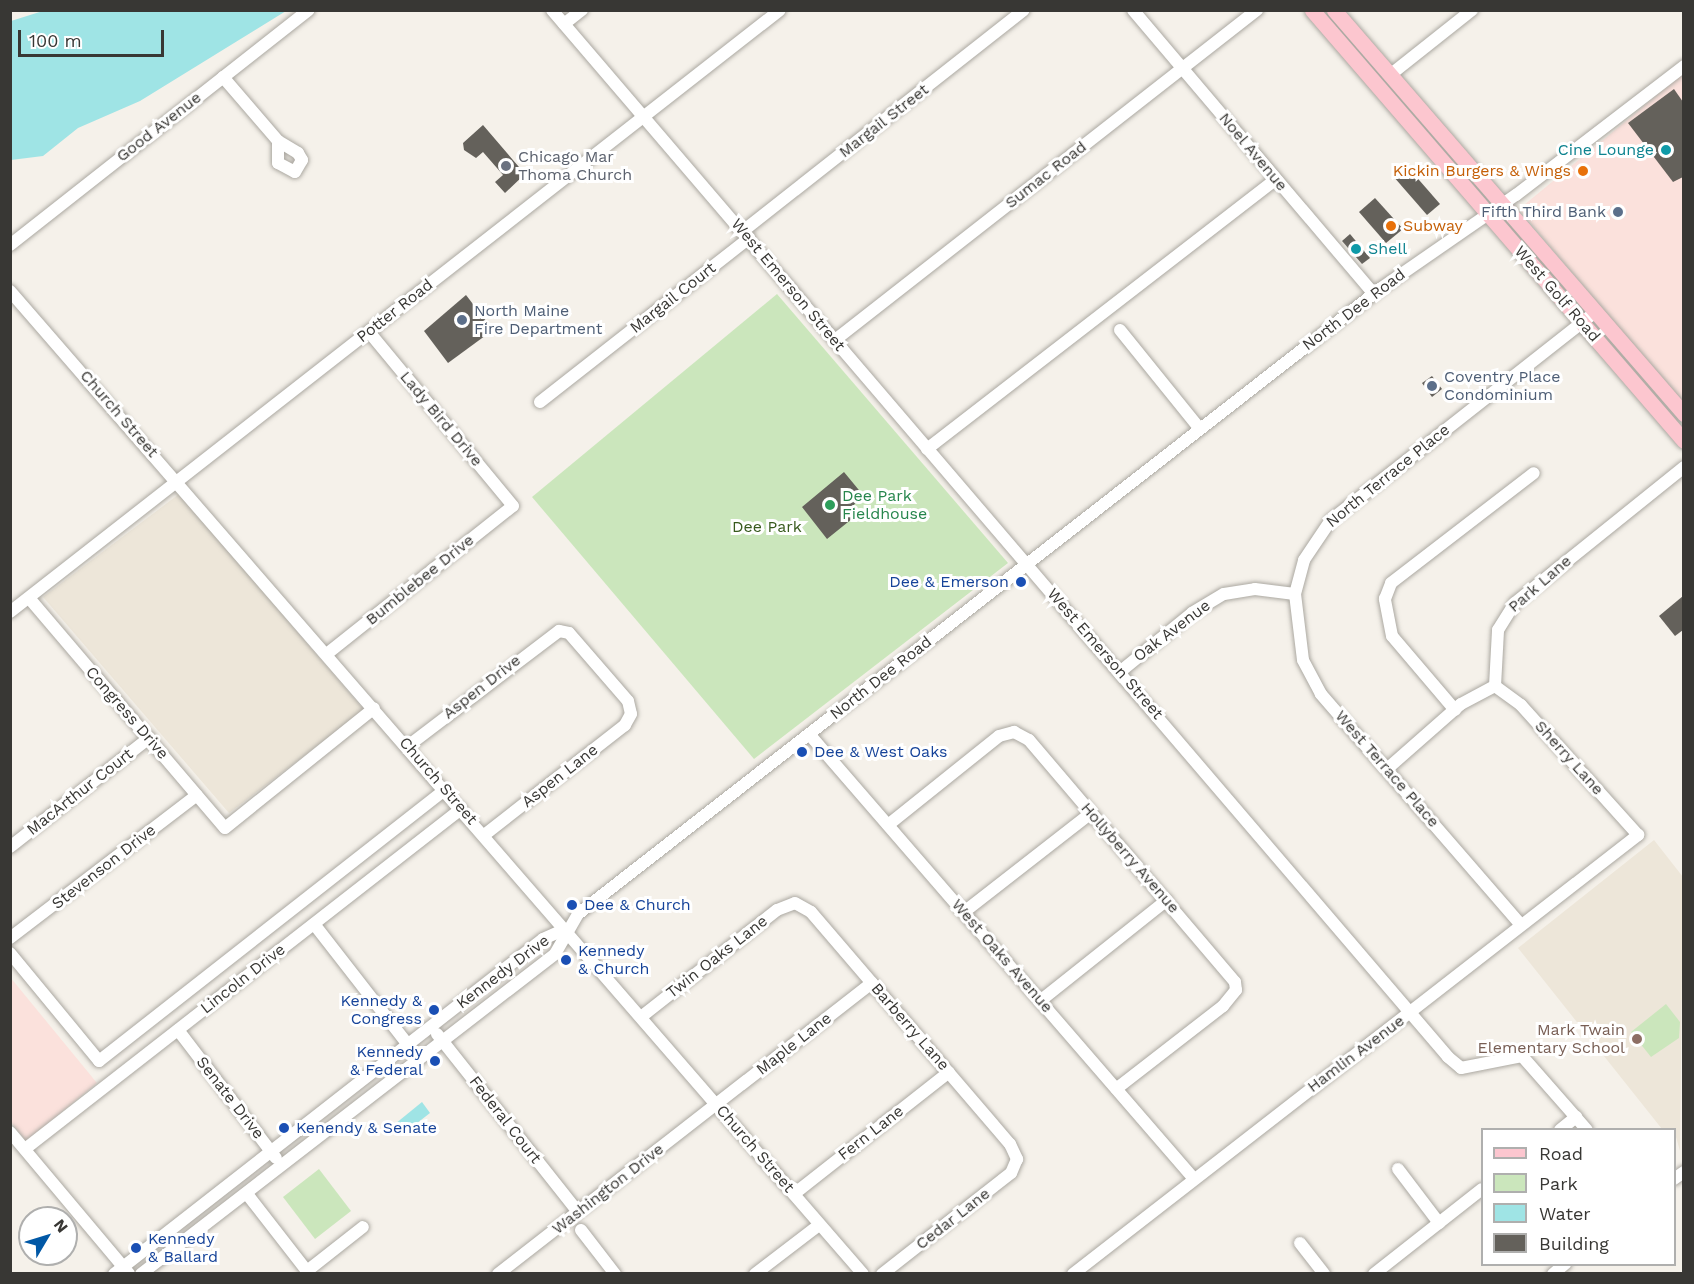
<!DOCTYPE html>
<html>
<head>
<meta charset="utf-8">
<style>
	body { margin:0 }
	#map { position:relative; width:1694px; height:1284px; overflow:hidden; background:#f5f1ea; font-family:"Work Sans",sans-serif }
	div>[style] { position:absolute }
	.commercial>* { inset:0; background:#fbe1dc }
	.built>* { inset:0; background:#ede6d9 }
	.green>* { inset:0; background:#cbe6bc }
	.water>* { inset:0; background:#9fe4e5 }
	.building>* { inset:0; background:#64615b }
	.roads { filter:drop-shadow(0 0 2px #aba8a1) drop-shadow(0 0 2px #aba8a1) }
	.minor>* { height:12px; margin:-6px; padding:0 6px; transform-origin:6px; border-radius:6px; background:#fff }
	.major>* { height:15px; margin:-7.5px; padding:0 7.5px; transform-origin:7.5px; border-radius:7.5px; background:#fcc6cf }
	.dots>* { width:16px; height:16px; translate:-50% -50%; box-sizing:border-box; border:3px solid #fff; border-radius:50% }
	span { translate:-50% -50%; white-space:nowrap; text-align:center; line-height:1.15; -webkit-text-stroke:6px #fff; paint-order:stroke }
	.street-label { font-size:16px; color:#383734 }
	.culture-label { font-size:16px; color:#0d838f }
	.right { translate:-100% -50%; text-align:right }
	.left { translate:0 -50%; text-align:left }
	.worship-label { font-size:16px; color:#5b616d }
	.food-label { font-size:16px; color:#c56008 }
	.service-label { font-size:16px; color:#4e5e75 }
	.leisure-label { font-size:16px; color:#27864d }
	.park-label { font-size:16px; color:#375a1c }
	.transit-label { font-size:16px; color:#164399 }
	.education-label { font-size:16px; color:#785e54 }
	.frame { position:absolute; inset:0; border:12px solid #383734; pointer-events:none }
	.legend { position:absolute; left:1481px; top:1128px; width:195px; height:138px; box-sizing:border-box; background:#fff; border:2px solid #afafae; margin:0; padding:8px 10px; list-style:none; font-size:18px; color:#383734 }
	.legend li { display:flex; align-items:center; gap:12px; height:30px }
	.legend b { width:30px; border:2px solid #afafae }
	.north { position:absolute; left:18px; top:1206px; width:60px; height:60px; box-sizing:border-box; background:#fff; border:2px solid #afafae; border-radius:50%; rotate:52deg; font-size:16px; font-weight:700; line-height:24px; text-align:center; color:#383734 }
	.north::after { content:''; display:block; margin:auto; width:21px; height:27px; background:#0158a6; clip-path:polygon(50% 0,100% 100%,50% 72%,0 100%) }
	.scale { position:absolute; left:18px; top:30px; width:146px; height:27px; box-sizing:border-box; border:3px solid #383734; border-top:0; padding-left:8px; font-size:18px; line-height:21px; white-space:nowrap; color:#383734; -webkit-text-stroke:4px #fff; paint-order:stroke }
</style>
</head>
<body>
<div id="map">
	<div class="commercial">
		<i style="clip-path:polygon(1683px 74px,1683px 405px,1519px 209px)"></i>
		<i style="clip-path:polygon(10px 977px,97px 1083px,26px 1141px,11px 1122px)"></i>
	</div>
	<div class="built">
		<i style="clip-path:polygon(179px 494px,364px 710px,229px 813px,43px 597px)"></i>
		<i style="clip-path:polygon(1654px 840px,1683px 877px,1680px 1151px,1674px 1130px,1662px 1129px,1518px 948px)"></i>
	</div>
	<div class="green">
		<i style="clip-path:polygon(777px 294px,1008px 563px,754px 759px,532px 497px)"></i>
		<i style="clip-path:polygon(1666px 1004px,1680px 1022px,1679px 1038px,1651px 1057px,1631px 1032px)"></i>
		<i style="clip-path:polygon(319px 1169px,351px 1211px,315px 1239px,283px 1197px)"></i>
	</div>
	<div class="water">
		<i style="clip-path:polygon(46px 10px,286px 10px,286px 11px,140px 101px,78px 128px,43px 156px,11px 160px,11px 21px)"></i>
		<i style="clip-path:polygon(422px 1102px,430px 1113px,403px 1134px,395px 1124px)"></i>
	</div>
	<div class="building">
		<i style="clip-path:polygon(1674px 89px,1683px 102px,1683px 177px,1673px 182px,1628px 123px)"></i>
		<i style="clip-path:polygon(483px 125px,525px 174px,505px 193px,495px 182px,503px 175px,483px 152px,476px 158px,464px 150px,463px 143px)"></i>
		<i style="clip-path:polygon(1406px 165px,1440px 204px,1427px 215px,1393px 176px)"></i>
		<i style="clip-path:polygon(1375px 198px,1403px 229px,1386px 243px,1359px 212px)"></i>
		<i style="clip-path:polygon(1350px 234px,1370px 258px,1362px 264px,1342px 241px)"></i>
		<i style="clip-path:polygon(466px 295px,493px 330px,448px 363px,424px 331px)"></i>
		<i style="clip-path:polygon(1432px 376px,1442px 389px,1432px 397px,1422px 383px)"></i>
		<i style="clip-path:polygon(844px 472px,863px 495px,852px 507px,858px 514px,827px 539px,802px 507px)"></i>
		<i style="clip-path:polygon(1683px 596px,1683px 630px,1675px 636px,1659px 616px)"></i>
	</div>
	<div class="roads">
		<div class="minor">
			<i style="left:552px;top:10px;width:1378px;rotate:49.44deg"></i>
			<i style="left:1448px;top:1057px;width:17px;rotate:40deg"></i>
			<i style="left:1461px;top:1068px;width:62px;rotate:-11.1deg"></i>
			<i style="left:1522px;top:1056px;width:98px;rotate:48.7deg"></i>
			<i style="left:1133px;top:10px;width:372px;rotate:49.7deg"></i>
			<i style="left:564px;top:24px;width:23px;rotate:-38deg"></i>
			<i style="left:1390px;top:75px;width:105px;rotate:-38.4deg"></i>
			<i style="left:223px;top:77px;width:84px;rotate:49.3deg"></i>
			<i style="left:278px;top:141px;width:22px;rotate:90deg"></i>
			<i style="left:278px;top:163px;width:19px;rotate:28deg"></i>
			<i style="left:295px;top:172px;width:14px;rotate:-60deg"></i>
			<i style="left:302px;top:160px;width:8px;rotate:-120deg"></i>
			<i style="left:298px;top:153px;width:23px;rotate:-149deg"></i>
			<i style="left:743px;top:231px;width:357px;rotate:-38.2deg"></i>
			<i style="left:10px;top:245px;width:380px;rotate:-38.2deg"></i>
			<i style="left:10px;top:291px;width:1301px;rotate:49.05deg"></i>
			<i style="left:1120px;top:330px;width:127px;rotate:51.1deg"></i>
			<i style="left:835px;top:340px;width:536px;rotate:-38.03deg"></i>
			<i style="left:540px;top:402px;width:266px;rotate:-38.1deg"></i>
			<i style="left:927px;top:449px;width:441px;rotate:-37.7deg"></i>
			<i style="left:29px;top:598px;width:302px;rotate:49.6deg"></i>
			<i style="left:225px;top:828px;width:191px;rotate:-38.8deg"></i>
			<i style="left:10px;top:612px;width:977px;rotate:-38.02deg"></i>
			<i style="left:328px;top:653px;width:236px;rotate:-38.5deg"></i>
			<i style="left:513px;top:506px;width:226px;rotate:-129.6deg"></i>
			<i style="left:1121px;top:671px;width:92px;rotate:-39.2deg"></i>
			<i style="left:1192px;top:613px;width:37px;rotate:-31deg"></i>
			<i style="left:1224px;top:594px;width:31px;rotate:-9deg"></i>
			<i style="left:1255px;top:589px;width:40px;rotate:7.1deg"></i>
			<i style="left:1495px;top:686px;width:56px;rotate:-86.9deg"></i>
			<i style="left:1498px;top:630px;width:32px;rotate:-58deg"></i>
			<i style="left:1515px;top:603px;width:217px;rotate:-38.8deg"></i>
			<i style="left:1455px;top:710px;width:97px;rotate:-130.4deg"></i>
			<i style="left:1392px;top:636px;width:38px;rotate:-101deg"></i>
			<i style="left:1385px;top:599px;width:17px;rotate:-69deg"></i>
			<i style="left:1391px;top:583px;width:180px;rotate:-37.6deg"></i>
			<i style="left:809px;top:734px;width:588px;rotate:49.13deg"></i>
			<i style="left:408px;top:746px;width:190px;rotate:-37.3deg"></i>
			<i style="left:559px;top:631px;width:10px;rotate:11deg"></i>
			<i style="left:569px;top:633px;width:90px;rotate:49.1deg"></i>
			<i style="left:628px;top:701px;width:13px;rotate:77deg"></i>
			<i style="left:631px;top:714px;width:13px;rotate:119deg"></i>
			<i style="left:625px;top:725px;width:179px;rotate:142deg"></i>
			<i style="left:1387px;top:769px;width:98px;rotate:-41.3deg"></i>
			<i style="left:1461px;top:704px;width:38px;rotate:-28deg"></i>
			<i style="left:888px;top:825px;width:142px;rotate:-38.7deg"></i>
			<i style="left:999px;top:736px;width:16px;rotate:-15deg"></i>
			<i style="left:1014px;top:732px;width:17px;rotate:28deg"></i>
			<i style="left:1029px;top:740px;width:318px;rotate:49.6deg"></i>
			<i style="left:1235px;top:982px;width:8px;rotate:83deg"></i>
			<i style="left:1236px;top:990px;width:21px;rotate:129deg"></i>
			<i style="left:1223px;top:1006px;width:135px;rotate:142.2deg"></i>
			<i style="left:10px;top:847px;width:177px;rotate:-38.1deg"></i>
			<i style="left:964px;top:912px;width:161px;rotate:-37.9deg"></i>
			<i style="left:314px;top:924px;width:161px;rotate:52.1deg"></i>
			<i style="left:1521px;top:925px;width:306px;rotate:-130.9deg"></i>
			<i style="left:1321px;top:694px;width:38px;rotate:-118deg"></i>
			<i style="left:1303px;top:660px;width:66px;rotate:-96.9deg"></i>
			<i style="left:1295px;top:594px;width:35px;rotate:-75deg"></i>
			<i style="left:1304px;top:560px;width:48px;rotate:-56deg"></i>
			<i style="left:1331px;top:520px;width:336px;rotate:-38.2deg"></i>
			<i style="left:10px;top:938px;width:235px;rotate:-37.4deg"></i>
			<i style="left:10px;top:953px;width:140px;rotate:50.5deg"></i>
			<i style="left:99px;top:1061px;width:439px;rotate:-38.1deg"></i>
			<i style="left:1040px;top:1001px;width:162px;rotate:-38.5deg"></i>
			<i style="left:641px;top:1017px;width:173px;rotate:-38.2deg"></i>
			<i style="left:777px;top:910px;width:19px;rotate:-21deg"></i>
			<i style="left:795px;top:903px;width:18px;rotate:29deg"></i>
			<i style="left:811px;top:912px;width:306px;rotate:49.4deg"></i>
			<i style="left:1010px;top:1144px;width:17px;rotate:65deg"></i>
			<i style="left:1017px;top:1159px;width:15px;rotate:113deg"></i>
			<i style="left:1011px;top:1173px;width:164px;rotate:141.9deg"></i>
			<i style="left:178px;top:1030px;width:161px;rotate:52.6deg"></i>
			<i style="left:437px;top:1034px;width:227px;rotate:51.6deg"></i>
			<i style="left:1560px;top:1130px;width:21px;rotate:-39deg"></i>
			<i style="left:10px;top:1132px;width:185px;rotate:50deg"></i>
			<i style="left:25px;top:1149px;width:553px;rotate:-37.95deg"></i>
			<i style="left:1398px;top:1169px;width:68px;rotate:52.8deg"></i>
			<i style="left:1674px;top:1179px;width:12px;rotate:-35deg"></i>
			<i style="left:247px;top:1194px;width:98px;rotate:52.1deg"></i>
			<i style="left:307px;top:1271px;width:71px;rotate:-38.2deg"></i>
			<i style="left:794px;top:1194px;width:197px;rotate:-38.2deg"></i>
			<i style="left:581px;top:1230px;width:56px;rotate:52.3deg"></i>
			<i style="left:1300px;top:1243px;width:39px;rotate:52deg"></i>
			<i style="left:114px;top:1274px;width:544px;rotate:-37.99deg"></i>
			<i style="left:543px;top:939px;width:24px;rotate:-24deg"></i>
			<i style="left:141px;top:1274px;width:523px;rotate:-37.7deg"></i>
			<i style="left:555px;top:954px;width:46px;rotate:-60.1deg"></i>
			<i style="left:578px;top:914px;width:1017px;rotate:-37.93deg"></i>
			<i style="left:1380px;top:289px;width:165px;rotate:-34.7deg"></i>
			<i style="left:1516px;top:195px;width:212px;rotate:-37.5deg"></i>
			<i style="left:498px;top:1274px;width:474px;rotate:-37.9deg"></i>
			<i style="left:755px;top:1274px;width:81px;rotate:-37.4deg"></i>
			<i style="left:1073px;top:1274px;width:716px;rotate:-37.85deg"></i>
			<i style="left:1638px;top:835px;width:175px;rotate:-132deg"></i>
			<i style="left:1521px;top:705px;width:32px;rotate:-144deg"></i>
			<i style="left:1374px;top:1274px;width:137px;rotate:-38.2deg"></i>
			<i style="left:1553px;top:1274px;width:16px;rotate:-40deg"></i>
		</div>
		<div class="major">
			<i style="left:1312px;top:10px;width:569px;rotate:49.2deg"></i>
			<i style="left:1334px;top:10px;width:535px;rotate:49.1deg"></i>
		</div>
	</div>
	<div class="dots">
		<i style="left:1666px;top:150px;background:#0f9aa8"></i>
		<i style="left:506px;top:166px;background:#6b7280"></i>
		<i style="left:1583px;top:171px;background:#e8710a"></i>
		<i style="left:1618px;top:212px;background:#5c6f8a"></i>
		<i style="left:1391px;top:226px;background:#e8710a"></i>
		<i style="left:1356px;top:249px;background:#0f9aa8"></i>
		<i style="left:462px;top:320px;background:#5c6f8a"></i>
		<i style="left:1432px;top:386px;background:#5c6f8a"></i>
		<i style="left:830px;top:505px;background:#2e9e5b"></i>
		<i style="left:1021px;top:582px;background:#1a4fb4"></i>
		<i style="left:802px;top:752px;background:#1a4fb4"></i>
		<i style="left:572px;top:905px;background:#1a4fb4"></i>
		<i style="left:566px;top:960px;background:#1a4fb4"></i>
		<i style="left:434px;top:1010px;background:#1a4fb4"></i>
		<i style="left:1637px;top:1039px;background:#8d6e63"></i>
		<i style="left:435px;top:1061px;background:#1a4fb4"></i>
		<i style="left:284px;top:1128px;background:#1a4fb4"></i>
		<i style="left:136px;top:1248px;background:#1a4fb4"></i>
	</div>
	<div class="street-label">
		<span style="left:884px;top:121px;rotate:-38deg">Margail Street</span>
		<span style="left:159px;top:127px;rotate:-38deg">Good Avenue</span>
		<span style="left:1253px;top:152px;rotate:50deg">Noel Avenue</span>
		<span style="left:1046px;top:175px;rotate:-38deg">Sumac Road</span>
		<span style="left:788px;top:285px;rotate:50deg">West Emerson Street</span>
		<span style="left:1557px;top:294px;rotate:49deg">West Golf Road</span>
		<span style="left:673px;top:298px;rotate:-38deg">Margail Court</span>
		<span style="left:1354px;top:310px;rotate:-37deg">North Dee Road</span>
		<span style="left:395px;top:311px;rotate:-38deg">Potter Road</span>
		<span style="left:119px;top:414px;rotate:49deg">Church Street</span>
		<span style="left:441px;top:419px;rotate:50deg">Lady Bird Drive</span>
		<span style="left:1388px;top:476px;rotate:-39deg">North Terrace Place</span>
		<span style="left:420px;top:580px;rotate:-39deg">Bumblebee Drive</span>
		<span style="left:1540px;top:584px;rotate:-41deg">Park Lane</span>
		<span style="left:1172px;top:631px;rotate:-37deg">Oak Avenue</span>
		<span style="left:1105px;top:654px;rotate:49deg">West Emerson Street</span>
		<span style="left:881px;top:678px;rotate:-38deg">North Dee Road</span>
		<span style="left:482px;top:687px;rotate:-38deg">Aspen Drive</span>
		<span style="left:127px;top:713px;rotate:49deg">Congress Drive</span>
		<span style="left:1569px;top:758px;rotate:48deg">Sherry Lane</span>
		<span style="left:1387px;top:769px;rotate:49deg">West Terrace Place</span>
		<span style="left:560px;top:776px;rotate:-38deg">Aspen Lane</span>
		<span style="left:438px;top:781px;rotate:49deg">Church Street</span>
		<span style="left:80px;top:792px;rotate:-38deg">MacArthur Court</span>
		<span style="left:1130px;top:858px;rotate:49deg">Hollyberry Avenue</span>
		<span style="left:104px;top:867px;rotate:-38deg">Stevenson Drive</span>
		<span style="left:1002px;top:956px;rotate:49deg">West Oaks Avenue</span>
		<span style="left:717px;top:957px;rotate:-38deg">Twin Oaks Lane</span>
		<span style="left:503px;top:972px;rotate:-37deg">Kennedy Drive</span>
		<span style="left:243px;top:979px;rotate:-38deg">Lincoln Drive</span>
		<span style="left:910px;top:1027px;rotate:49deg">Barberry Lane</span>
		<span style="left:794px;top:1044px;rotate:-38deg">Maple Lane</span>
		<span style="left:1356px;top:1054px;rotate:-37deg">Hamlin Avenue</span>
		<span style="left:230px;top:1098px;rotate:52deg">Senate Drive</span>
		<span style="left:505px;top:1120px;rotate:52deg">Federal Court</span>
		<span style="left:871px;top:1133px;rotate:-38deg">Fern Lane</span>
		<span style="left:755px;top:1149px;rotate:49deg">Church Street</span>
		<span style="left:608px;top:1189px;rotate:-38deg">Washington Drive</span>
		<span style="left:953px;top:1219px;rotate:-38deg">Cedar Lane</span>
	</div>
	<div class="culture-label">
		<span class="right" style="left:1654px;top:150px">Cine Lounge</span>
		<span class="left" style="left:1368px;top:249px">Shell</span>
	</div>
	<div class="worship-label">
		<span class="left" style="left:518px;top:166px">Chicago Mar<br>Thoma Church</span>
	</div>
	<div class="food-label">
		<span class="right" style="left:1571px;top:171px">Kickin Burgers &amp; Wings</span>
		<span class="left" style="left:1403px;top:226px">Subway</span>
	</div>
	<div class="service-label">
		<span class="right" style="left:1606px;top:212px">Fifth Third Bank</span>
		<span class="left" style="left:474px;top:320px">North Maine<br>Fire Department</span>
		<span class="left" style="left:1444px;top:386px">Coventry Place<br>Condominium</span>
	</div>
	<div class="leisure-label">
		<span class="left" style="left:842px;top:505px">Dee Park<br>Fieldhouse</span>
	</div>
	<div class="park-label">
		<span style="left:767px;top:527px">Dee Park</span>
	</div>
	<div class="transit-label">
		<span class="right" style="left:1009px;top:582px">Dee &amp; Emerson</span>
		<span class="left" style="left:814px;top:752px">Dee &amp; West Oaks</span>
		<span class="left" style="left:584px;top:905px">Dee &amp; Church</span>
		<span class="left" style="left:578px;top:960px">Kennedy<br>&amp; Church</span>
		<span class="right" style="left:422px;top:1010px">Kennedy &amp;<br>Congress</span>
		<span class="right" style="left:423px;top:1061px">Kennedy<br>&amp; Federal</span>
		<span class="left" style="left:296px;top:1128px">Kenendy &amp; Senate</span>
		<span class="left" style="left:148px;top:1248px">Kennedy<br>&amp; Ballard</span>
	</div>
	<div class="education-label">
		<span class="right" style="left:1625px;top:1039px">Mark Twain<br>Elementary School</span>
	</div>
	<div class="frame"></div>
	<ul class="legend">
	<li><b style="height:8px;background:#fcc6cf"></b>Road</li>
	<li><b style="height:16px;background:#cbe6bc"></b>Park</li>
	<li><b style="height:16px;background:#9fe4e5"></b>Water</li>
	<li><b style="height:16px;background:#64615b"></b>Building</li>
	</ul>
	<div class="north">N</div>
	<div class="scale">100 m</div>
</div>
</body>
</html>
